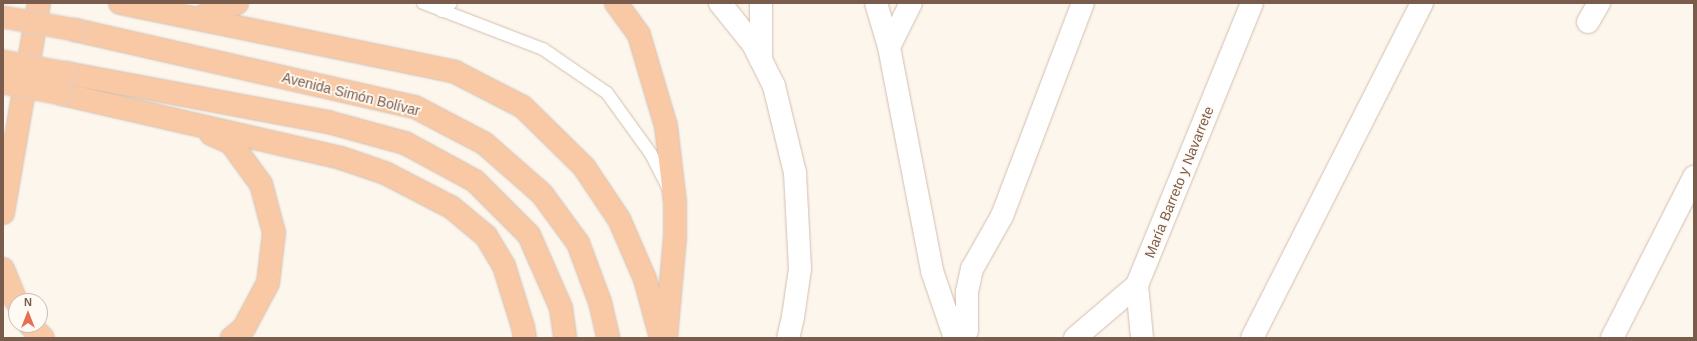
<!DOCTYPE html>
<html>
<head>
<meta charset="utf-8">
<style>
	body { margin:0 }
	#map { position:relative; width:1697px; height:341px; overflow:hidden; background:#fdf6ec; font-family:Arial,sans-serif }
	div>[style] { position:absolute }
	.roads { filter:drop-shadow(0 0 1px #d1beb0) drop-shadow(0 0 1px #d1beb0) }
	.service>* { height:12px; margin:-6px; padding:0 6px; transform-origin:6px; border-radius:6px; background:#fff }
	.minor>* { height:22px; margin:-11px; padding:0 11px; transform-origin:11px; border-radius:11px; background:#fff }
	.trunk>* { height:22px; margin:-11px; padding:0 11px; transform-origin:11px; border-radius:11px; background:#f9c8a4 }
	.bridges { filter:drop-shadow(0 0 1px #dad1cd) drop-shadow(0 0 1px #dad1cd) }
	.trunk-bridge>* { height:22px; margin:-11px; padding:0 11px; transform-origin:11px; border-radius:11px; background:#f9c8a4 }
	span { translate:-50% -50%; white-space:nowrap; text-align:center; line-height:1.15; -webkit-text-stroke:3.5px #fffaf3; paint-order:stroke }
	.street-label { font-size:14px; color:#7a5c4d }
	.frame { position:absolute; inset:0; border:4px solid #7a5c4d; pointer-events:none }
	.north { position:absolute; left:8px; top:293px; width:40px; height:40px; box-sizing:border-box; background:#fffaf3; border:1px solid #cabbb1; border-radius:50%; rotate:0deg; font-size:11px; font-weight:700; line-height:16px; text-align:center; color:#7a5c4d }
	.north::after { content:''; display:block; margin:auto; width:14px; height:18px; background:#e76f51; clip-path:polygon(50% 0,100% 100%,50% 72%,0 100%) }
</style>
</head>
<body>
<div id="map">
	<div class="roads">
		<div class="service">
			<i style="left:423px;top:3px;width:129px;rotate:21deg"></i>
			<i style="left:543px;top:49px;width:78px;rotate:34.5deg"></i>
			<i style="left:607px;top:93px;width:75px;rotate:54.2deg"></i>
			<i style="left:651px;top:154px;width:38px;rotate:63deg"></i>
			<i style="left:442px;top:11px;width:12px;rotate:-42deg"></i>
		</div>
		<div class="minor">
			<i style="left:720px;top:3px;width:53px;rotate:51.2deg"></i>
			<i style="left:753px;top:44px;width:47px;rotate:63.4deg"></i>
			<i style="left:774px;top:86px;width:89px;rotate:76.4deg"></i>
			<i style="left:795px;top:173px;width:96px;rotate:87deg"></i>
			<i style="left:800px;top:269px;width:49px;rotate:98.3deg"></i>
			<i style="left:793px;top:317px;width:22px;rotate:103deg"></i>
			<i style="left:761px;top:3px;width:57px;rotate:90deg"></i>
			<i style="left:876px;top:3px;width:46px;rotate:73.5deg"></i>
			<i style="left:889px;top:47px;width:228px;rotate:79.1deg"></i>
			<i style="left:932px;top:271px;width:71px;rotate:71.1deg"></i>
			<i style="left:1588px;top:22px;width:22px;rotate:-60deg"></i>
			<i style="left:889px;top:47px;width:49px;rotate:-63.4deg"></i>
			<i style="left:1137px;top:285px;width:53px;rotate:84.6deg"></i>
			<i style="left:964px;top:338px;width:9px;rotate:-69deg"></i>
			<i style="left:967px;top:330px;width:38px;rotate:-90deg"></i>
			<i style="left:967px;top:292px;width:24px;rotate:-78deg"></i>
			<i style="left:972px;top:269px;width:61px;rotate:-60.5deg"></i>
			<i style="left:1002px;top:216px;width:228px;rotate:-69.2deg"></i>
			<i style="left:1075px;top:338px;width:82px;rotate:-40.5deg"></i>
			<i style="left:1137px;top:285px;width:305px;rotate:-67.8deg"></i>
			<i style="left:1252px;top:338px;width:376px;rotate:-63.1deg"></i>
			<i style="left:1612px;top:338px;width:181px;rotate:-63deg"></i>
		</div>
		<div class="trunk">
			<i style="left:120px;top:3px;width:342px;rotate:11.6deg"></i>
			<i style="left:455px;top:72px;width:76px;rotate:27.2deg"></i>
			<i style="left:523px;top:107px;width:86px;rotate:44.5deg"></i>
			<i style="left:584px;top:167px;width:63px;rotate:56.1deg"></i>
			<i style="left:619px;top:219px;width:65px;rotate:66.6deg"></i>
			<i style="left:645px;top:279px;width:61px;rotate:74.8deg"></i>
			<i style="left:616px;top:3px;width:39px;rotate:54deg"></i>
			<i style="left:639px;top:35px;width:95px;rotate:73.5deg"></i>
			<i style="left:666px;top:126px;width:78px;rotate:83.3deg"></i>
			<i style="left:675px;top:203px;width:34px;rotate:90deg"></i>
			<i style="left:675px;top:237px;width:100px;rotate:95.1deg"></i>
			<i style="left:198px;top:18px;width:42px;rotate:-21deg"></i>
			<i style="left:75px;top:30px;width:349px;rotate:12.8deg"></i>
			<i style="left:415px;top:107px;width:78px;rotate:27.6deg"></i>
			<i style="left:484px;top:143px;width:77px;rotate:41.3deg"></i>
			<i style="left:542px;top:194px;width:61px;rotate:53.7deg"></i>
			<i style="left:578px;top:243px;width:63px;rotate:69.6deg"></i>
			<i style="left:600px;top:302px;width:37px;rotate:77deg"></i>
			<i style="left:66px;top:73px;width:267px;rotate:10.6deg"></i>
			<i style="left:328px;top:122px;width:80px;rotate:15.3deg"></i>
			<i style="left:405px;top:143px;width:80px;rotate:28.5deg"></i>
			<i style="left:475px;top:181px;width:76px;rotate:45deg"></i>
			<i style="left:529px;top:235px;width:80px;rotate:66.3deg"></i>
			<i style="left:561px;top:308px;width:30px;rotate:82deg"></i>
			<i style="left:62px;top:94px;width:286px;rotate:12.9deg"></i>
			<i style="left:341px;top:158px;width:46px;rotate:18.8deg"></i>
			<i style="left:385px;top:173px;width:74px;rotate:27.3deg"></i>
			<i style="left:451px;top:207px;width:45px;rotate:39.6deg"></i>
			<i style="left:486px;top:236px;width:35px;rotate:59deg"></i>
			<i style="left:504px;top:266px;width:64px;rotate:72.7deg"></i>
			<i style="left:523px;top:327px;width:11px;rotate:80deg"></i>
			<i style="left:211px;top:134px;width:22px;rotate:24deg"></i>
			<i style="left:231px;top:143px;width:51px;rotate:53.8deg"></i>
			<i style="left:261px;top:184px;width:51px;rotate:75.1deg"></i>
			<i style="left:274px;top:233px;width:50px;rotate:96.8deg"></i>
			<i style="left:268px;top:283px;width:51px;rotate:118.1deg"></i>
			<i style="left:244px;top:328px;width:16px;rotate:140deg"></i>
			<i style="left:3px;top:213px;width:213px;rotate:-80.3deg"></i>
			<i style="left:3px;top:269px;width:35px;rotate:68deg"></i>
			<i style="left:30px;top:325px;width:18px;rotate:45deg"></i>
		</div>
	</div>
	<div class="bridges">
		<div class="trunk-bridge">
			<i style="left:3px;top:17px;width:73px;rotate:10.2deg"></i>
			<i style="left:3px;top:61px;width:64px;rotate:10.8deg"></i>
			<i style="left:3px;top:83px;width:60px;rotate:10.6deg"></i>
		</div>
	</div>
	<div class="street-label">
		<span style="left:351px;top:94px;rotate:14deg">Avenida Simón Bolívar</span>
		<span style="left:1179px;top:182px;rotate:-68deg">María Barreto y Navarrete</span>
	</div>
	<div class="frame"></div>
	<div class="north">N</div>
</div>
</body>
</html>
